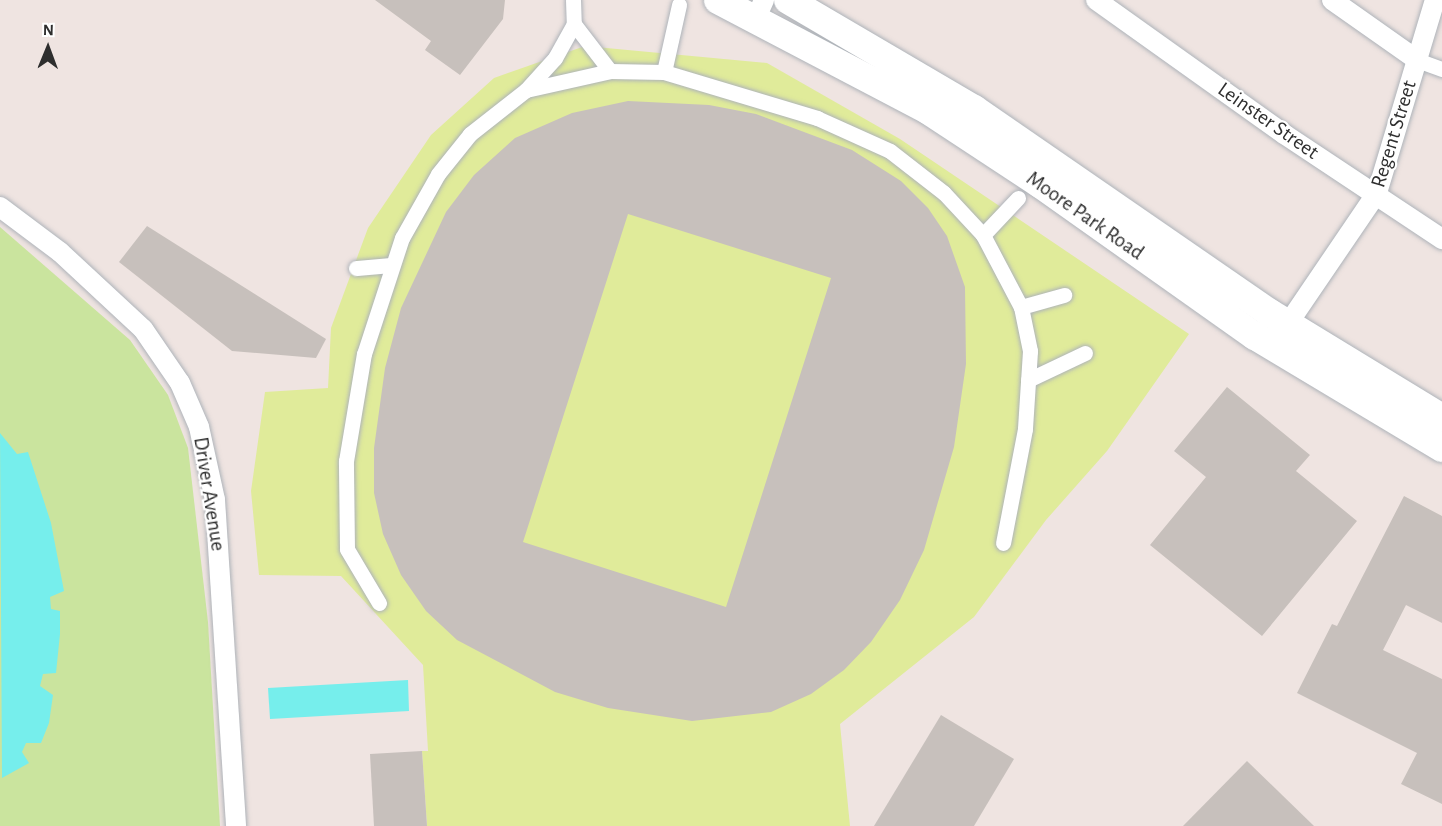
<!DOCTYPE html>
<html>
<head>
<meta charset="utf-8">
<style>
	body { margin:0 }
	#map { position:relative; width:1442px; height:826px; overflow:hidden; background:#efe4e1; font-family:"Alegreya Sans",sans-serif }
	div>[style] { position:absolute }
	.green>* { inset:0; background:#cae49e }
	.pitch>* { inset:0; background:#e0eb9a }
	.water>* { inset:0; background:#76eeec }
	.building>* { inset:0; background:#c7c0bc }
	.roads { filter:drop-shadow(0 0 2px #aeb3b9) drop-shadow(0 0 2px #aeb3b9) }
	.pedestrian>* { height:15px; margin:-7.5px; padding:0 7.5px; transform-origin:7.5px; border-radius:7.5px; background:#fff }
	.minor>* { height:20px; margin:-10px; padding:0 10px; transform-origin:10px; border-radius:10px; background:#fff }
	.secondary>* { height:28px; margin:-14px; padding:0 14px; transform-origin:14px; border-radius:14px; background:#fff }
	span { translate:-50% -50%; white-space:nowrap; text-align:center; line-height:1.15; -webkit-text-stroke:4.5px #fff; paint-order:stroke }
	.street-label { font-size:21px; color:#2e2e2e }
	.north { position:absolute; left:18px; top:18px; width:60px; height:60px; -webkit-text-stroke:4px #fff; paint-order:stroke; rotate:1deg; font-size:16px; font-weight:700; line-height:24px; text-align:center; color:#2e2e2e }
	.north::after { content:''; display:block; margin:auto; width:21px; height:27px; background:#2e2e2e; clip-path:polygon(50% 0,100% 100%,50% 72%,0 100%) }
</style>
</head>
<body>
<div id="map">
	<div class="green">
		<i style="clip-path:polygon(0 227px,130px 340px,168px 395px,188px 448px,208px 622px,220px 826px,0 826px)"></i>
	</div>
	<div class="pitch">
		<i style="clip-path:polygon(585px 46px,767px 63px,900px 139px,1189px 334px,1107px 451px,1046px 520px,974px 617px,840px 724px,850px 826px,427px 826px,422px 751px,428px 751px,423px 665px,341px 576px,259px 575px,251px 491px,265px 392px,328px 388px,331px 328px,368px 228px,431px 135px,494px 78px)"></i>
	</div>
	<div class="water">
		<i style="clip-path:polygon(0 433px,17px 454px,28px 452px,51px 523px,64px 591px,50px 597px,51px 609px,60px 611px,60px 634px,56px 673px,43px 674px,40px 686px,53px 695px,49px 723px,41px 743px,26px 743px,22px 752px,29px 763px,2px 778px)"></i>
		<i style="clip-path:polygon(408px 680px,409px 711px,270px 719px,268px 688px)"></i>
	</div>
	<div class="building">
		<i style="clip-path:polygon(375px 0,505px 0,503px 19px,460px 75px,425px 50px,431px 41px)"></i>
		<i style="clip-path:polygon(evenodd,628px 101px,709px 105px,756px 114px,852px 150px,901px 181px,928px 208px,947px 236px,965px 287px,966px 364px,954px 447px,924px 550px,900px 600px,871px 642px,844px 670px,811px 694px,771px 712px,692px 721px,608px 708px,555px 692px,457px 640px,426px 611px,401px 575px,383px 534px,374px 493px,374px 448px,385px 368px,401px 308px,446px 212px,474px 175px,515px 138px,572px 113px,628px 101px,628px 214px,831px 278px,726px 607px,523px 542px,628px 214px)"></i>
		<i style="clip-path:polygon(147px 226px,326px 339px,316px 358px,232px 351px,119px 262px)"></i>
		<i style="clip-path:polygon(1227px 387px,1310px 455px,1296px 471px,1357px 521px,1262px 636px,1150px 545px,1206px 477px,1174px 451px)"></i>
		<i style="clip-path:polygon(1404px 496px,1442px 516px,1442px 623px,1406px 605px,1383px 650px,1442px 679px,1442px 804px,1401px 784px,1417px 753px,1297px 693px,1332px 624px,1337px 626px)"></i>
		<i style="clip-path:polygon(941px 715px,1014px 759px,974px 826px,874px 826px)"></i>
		<i style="clip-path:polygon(422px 751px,427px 826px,374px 826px,370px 754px)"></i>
		<i style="clip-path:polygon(1247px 761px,1314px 826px,1183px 826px)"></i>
	</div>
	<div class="roads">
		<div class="pedestrian">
			<i style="left:573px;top:0;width:24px;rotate:88deg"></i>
			<i style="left:574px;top:24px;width:59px;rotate:52.5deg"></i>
			<i style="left:1417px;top:60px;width:27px;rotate:20deg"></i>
			<i style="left:664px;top:72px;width:69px;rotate:-77.4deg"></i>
			<i style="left:526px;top:90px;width:43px;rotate:-47.8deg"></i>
			<i style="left:555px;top:58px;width:39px;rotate:-61deg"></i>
			<i style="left:983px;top:235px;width:51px;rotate:-46.6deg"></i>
			<i style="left:356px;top:268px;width:36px;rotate:-5deg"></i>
			<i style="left:1021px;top:307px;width:45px;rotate:-15.6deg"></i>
			<i style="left:1028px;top:380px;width:63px;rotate:-25.3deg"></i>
			<i style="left:379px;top:603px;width:63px;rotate:-120.7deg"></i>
			<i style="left:347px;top:549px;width:88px;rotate:-90.7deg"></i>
			<i style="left:346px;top:461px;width:109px;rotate:-80.5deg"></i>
			<i style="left:364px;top:354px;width:122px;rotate:-71.9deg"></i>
			<i style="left:402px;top:238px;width:73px;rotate:-60.6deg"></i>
			<i style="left:438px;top:174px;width:51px;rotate:-51.3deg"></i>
			<i style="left:470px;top:134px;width:71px;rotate:-38.2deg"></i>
			<i style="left:526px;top:90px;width:86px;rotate:-12.7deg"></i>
			<i style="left:610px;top:71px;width:54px;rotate:1.1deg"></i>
			<i style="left:664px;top:72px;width:160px;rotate:16.7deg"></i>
			<i style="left:817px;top:118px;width:80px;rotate:24.3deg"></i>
			<i style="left:890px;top:151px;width:68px;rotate:37.9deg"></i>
			<i style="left:944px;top:193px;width:57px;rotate:47.1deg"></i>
			<i style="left:983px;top:235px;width:81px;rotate:62.2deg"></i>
			<i style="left:1021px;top:307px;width:45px;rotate:78.4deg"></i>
			<i style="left:1030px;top:351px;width:78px;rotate:93.7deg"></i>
			<i style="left:1025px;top:429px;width:116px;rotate:100.9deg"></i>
		</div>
		<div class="minor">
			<i style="left:1096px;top:0;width:231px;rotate:35.5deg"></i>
			<i style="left:1284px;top:134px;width:190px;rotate:33.6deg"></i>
			<i style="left:1332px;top:0;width:104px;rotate:35.2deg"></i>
			<i style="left:756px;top:18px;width:20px;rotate:-66deg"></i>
			<i style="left:0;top:207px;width:75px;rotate:36.9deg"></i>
			<i style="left:60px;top:252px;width:113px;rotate:42.9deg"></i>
			<i style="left:143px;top:329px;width:65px;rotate:55.6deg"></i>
			<i style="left:180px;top:383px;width:48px;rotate:66.6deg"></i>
			<i style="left:199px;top:427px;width:75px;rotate:77.6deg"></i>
			<i style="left:215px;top:500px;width:327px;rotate:86.3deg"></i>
			<i style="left:1281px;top:334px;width:171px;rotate:-55.8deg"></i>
			<i style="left:1377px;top:193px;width:202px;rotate:-73.3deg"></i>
		</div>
		<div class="secondary">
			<i style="left:718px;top:0;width:238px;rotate:27.7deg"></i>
			<i style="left:929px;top:111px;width:133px;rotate:33.3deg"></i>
			<i style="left:1040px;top:184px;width:263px;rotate:35.3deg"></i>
			<i style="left:1255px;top:336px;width:218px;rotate:30.9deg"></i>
			<i style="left:788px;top:0;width:216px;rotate:30.4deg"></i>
			<i style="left:974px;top:109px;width:359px;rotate:34.6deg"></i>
			<i style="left:1270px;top:313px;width:202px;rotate:31.4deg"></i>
		</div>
	</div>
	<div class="street-label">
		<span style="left:1268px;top:121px;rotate:35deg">Leinster Street</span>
		<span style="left:1394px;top:134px;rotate:-73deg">Regent Street</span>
		<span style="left:1085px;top:216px;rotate:35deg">Moore Park Road</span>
		<span style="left:209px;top:494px;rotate:81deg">Driver Avenue</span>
	</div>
	<div class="north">N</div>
</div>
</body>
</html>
